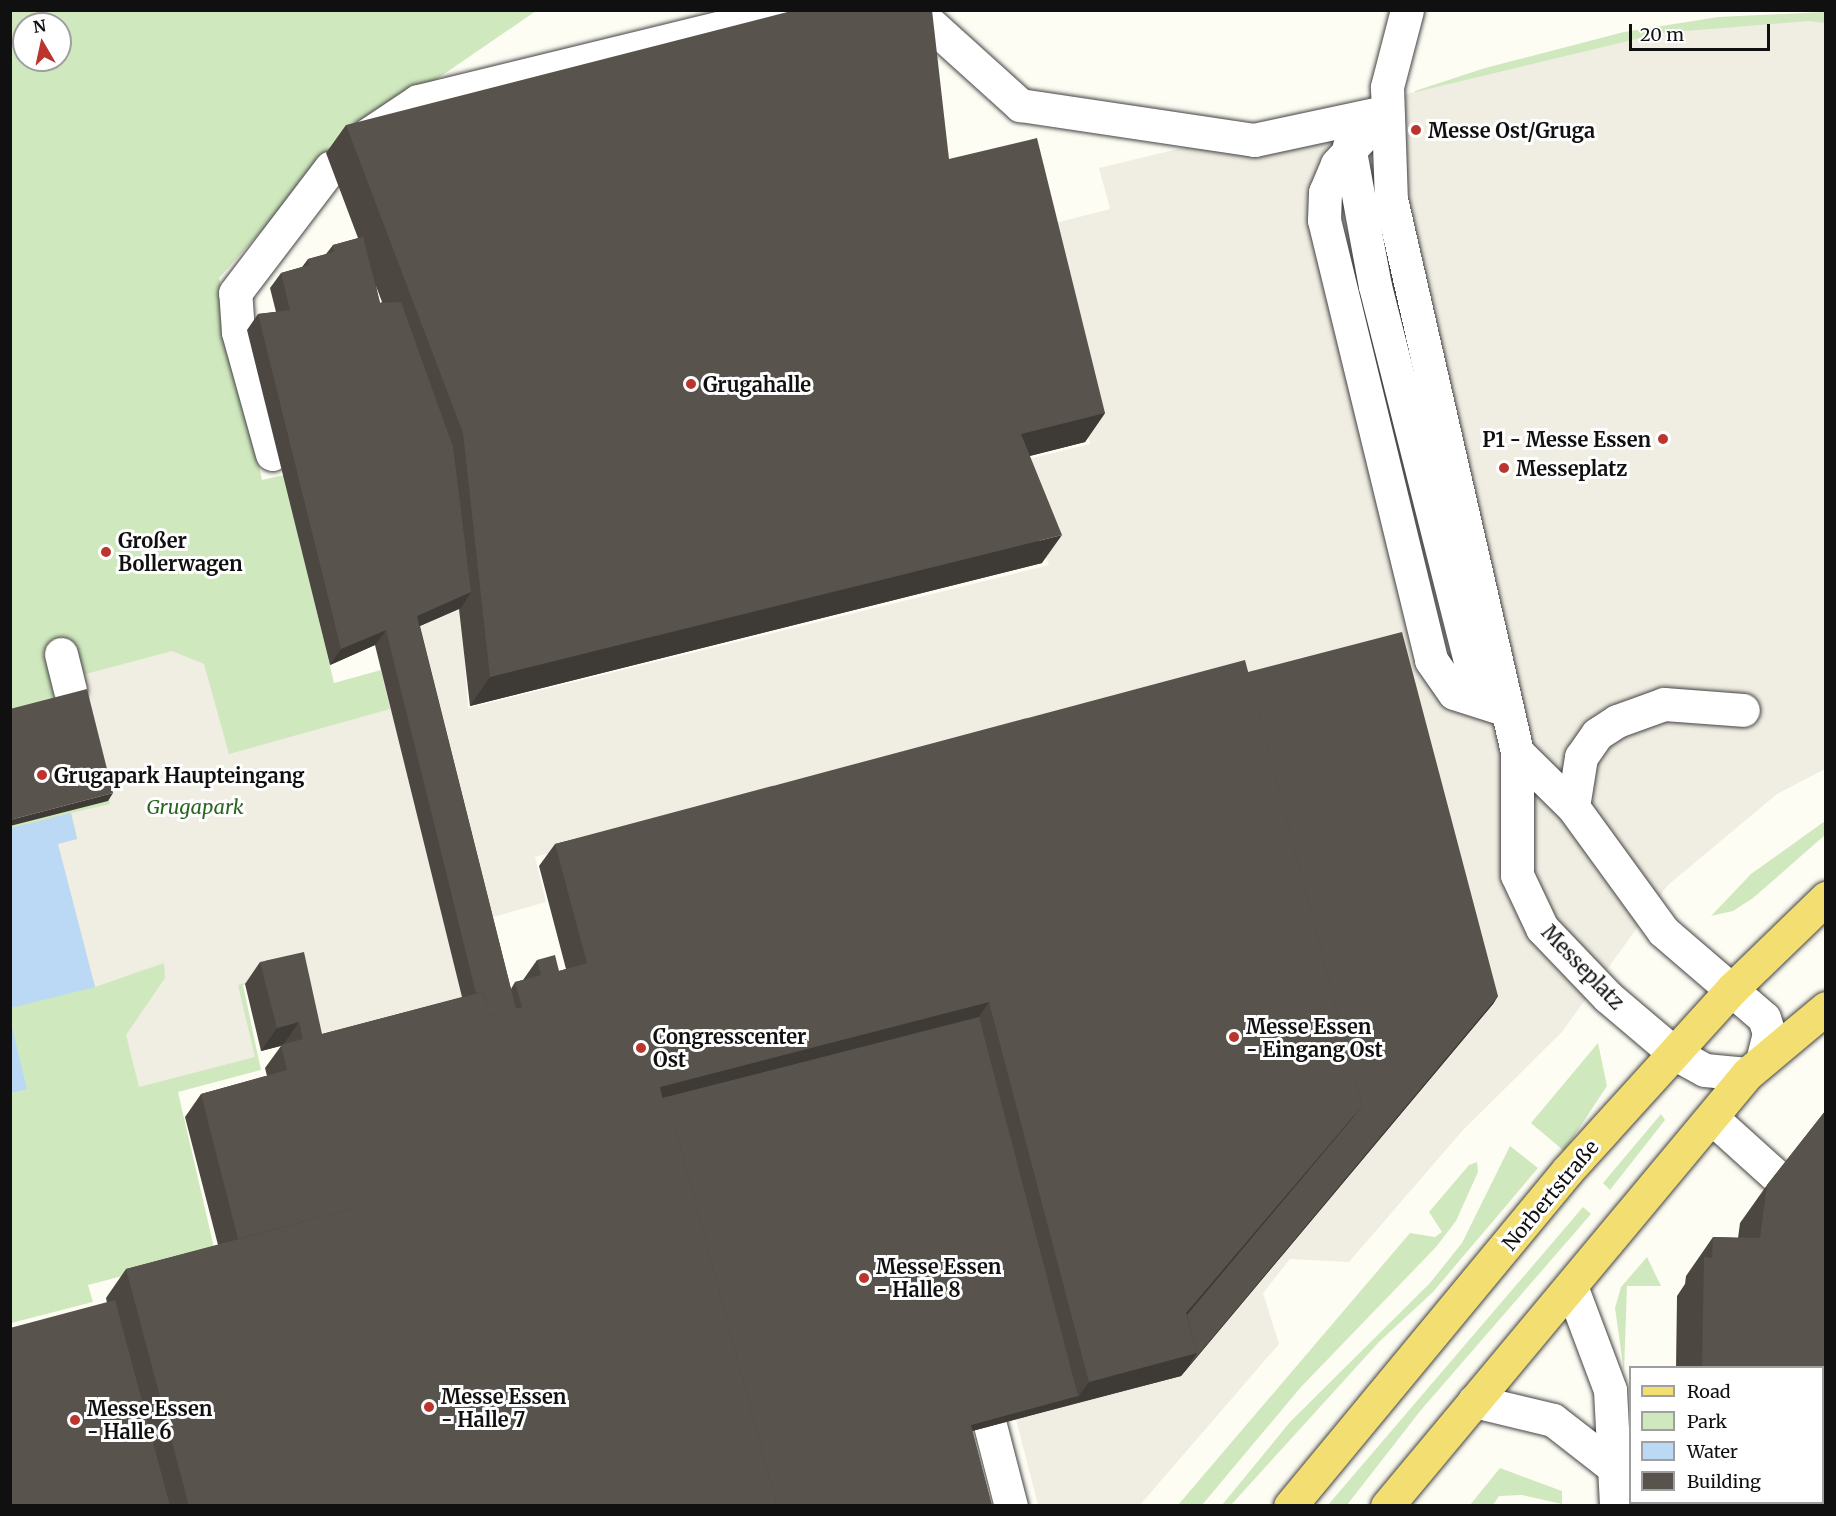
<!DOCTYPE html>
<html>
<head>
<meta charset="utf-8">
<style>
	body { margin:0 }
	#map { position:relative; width:1836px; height:1516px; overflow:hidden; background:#fefdf4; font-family:Merriweather,serif }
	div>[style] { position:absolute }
	.green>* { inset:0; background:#d0e8be }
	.plaza>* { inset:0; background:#f0ede2 }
	.water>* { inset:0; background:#bbd9f4 }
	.roads { filter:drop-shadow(0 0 2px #434343) drop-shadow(0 0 2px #434343) }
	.minor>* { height:33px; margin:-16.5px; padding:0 16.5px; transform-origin:16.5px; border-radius:16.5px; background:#fff }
	.major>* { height:33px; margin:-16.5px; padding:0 16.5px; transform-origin:16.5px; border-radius:16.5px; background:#f2de71 }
	.wall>* { inset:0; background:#4d4742 }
	.shaded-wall>* { inset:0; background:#3e3a36 }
	.building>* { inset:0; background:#59534d }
	.dots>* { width:16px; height:16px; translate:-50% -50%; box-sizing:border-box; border:3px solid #fff; border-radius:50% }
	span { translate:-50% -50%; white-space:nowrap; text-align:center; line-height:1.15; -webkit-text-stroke:6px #fff; paint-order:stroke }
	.poi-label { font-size:20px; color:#101010; font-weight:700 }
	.left { translate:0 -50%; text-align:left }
	.right { translate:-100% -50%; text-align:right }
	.park-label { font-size:20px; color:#2a6622; font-style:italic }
	.street-label { font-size:20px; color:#101010 }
	.frame { position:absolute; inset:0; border:12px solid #101010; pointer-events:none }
	.legend { position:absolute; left:1629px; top:1366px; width:195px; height:138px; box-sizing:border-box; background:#fff; border:2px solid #9f9f9f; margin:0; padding:8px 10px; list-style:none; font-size:18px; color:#101010 }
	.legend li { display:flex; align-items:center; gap:12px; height:30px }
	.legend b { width:30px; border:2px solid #9f9f9f }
	.north { position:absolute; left:12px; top:12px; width:60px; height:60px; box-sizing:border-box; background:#fff; border:2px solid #9f9f9f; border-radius:50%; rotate:351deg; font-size:16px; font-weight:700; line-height:24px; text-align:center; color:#101010 }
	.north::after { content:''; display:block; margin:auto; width:21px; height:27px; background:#bb342d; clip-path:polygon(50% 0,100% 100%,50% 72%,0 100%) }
	.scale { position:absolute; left:1629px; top:24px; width:141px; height:27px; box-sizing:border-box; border:3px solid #101010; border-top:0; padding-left:8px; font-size:18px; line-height:21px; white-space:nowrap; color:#101010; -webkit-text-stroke:4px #fff; paint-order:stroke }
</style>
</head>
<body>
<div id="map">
	<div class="green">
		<i style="clip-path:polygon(evenodd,11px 11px,536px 11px,335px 149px,219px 278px,262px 480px,284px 475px,334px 683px,381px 670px,462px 956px,292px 972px,243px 985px,261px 1070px,178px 1092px,215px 1252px,88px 1285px,93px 1302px,11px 1323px,11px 11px,24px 24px,60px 24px,60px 60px,24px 60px,24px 24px)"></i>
		<i style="clip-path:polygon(1825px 12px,1825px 53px,1413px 99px,1415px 91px,1485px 68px,1624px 32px,1718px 17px)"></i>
		<i style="clip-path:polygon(1825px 821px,1825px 835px,1753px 898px,1733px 911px,1711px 916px,1751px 874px)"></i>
		<i style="clip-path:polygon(1598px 1043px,1607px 1086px,1564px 1151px,1531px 1123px)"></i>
		<i style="clip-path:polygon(1661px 1114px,1665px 1120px,1610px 1190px,1603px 1183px)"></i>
		<i style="clip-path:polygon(1510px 1146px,1538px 1168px,1433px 1292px,1379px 1342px,1231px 1505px,1222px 1505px,1290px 1422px,1430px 1283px,1462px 1243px)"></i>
		<i style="clip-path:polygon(1477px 1162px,1478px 1172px,1456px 1221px,1436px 1247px,1301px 1387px,1202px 1505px,1178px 1505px,1410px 1233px,1435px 1237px,1442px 1232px,1429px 1212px,1469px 1165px)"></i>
		<i style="clip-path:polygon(1583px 1207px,1591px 1214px,1421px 1410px,1347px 1505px,1328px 1505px)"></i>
		<i style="clip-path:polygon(1647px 1257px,1661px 1286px,1627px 1286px,1624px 1372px,1615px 1308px,1621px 1287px)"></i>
		<i style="clip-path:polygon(1500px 1468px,1562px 1491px,1562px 1504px,1522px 1495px,1499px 1496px,1493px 1505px,1470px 1505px)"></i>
	</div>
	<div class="plaza">
		<i style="clip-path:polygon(1809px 21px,1825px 23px,1825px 769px,1777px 794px,1668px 885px,1562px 1032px,1463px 1130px,1349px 1262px,1290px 1259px,1263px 1293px,1279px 1344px,1140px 1505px,1038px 1505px,1016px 1419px,611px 837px,535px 857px,546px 902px,476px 922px,498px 1004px,309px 1054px,289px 971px,238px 985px,255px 1057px,139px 1087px,126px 1035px,165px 978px,164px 963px,95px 987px,57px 843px,77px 838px,71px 813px,110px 804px,78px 676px,172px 651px,204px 664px,229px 754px,390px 709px,375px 645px,447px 611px,461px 608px,468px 708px,1049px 565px,1008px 464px,1090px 444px,1036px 228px,1110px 209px,1099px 168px,1661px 33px)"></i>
	</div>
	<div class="water">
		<i style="clip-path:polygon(71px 813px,77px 839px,58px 844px,95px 987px,11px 1008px,11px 828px)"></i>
		<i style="clip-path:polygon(10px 1019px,27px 1089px,11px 1093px,10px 1093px)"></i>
	</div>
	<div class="roads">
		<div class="minor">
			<i style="left:915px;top:10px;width:142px;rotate:42.1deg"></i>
			<i style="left:1020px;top:105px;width:237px;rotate:8.5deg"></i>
			<i style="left:1254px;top:140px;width:134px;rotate:-12.1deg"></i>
			<i style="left:1407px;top:10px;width:80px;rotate:104.6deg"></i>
			<i style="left:1387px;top:87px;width:112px;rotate:88deg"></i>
			<i style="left:1391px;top:199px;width:567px;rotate:77.16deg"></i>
			<i style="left:1517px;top:752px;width:123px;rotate:90deg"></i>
			<i style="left:1517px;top:875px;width:59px;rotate:64.7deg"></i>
			<i style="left:1542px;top:928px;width:95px;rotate:46.3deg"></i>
			<i style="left:1608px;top:997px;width:87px;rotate:40.3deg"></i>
			<i style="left:1674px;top:1053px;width:35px;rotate:29deg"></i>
			<i style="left:1705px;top:1070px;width:42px;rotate:5.4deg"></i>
			<i style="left:1385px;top:112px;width:71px;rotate:132.7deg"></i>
			<i style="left:1337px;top:164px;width:30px;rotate:113deg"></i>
			<i style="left:1325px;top:192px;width:28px;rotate:92deg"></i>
			<i style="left:1324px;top:220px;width:453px;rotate:76.3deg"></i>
			<i style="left:1431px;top:660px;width:40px;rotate:55.1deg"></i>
			<i style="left:1454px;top:693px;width:56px;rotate:17.8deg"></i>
			<i style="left:367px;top:135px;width:61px;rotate:-33.7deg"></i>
			<i style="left:418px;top:101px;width:383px;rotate:-13.7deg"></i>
			<i style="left:1349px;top:146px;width:142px;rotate:79.5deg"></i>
			<i style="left:1375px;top:286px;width:428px;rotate:75.8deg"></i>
			<i style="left:272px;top:454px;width:127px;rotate:-105.6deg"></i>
			<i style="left:238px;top:332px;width:39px;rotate:-94deg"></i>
			<i style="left:235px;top:293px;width:158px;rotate:-52.7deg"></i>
			<i style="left:61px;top:654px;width:37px;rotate:76deg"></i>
			<i style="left:1517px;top:752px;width:78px;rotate:44.5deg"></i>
			<i style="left:1573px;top:807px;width:153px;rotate:54deg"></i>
			<i style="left:1663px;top:931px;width:133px;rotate:40.7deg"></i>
			<i style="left:1764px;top:1018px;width:16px;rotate:72deg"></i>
			<i style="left:1769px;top:1033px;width:25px;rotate:104deg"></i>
			<i style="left:1573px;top:807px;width:51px;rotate:-80.9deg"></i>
			<i style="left:1581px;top:757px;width:28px;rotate:-55deg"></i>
			<i style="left:1597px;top:734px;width:24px;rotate:-33deg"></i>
			<i style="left:1617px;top:721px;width:50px;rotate:-19.9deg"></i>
			<i style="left:1664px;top:704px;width:79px;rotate:4.3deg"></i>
			<i style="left:1712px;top:1118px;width:84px;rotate:42.1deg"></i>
			<i style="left:1571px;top:1286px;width:111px;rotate:69.4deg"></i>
			<i style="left:1610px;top:1390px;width:116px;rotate:87deg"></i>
			<i style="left:1474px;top:1401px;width:81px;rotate:13.5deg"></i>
			<i style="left:1553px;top:1420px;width:80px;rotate:37.9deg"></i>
			<i style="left:990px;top:1425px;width:84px;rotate:75.5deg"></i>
		</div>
		<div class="major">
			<i style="left:1290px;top:1506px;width:435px;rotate:-50.4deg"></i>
			<i style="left:1567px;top:1171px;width:246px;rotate:-47.8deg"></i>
			<i style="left:1732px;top:989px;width:131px;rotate:-44.1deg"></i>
			<i style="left:1387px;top:1506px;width:562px;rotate:-50.19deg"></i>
			<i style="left:1747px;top:1074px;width:103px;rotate:-39.9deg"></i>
		</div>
	</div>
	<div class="wall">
		<i style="clip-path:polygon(evenodd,346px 125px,949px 159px,1105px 413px,1085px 442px,1030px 456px,1042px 563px,470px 706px,459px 609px,420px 626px,511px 989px,515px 982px,523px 980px,537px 960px,559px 971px,566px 969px,539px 866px,555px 844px,1248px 672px,1498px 996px,1493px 1004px,1181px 1376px,972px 1431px,992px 1506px,10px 1506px,107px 1303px,106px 1298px,126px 1269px,218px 1245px,185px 1117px,201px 1094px,267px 1076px,265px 1068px,281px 1046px,261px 1051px,245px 984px,260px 962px,322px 1034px,462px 997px,375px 645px,330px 665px,247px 330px,258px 314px,276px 312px,270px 288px,281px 273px,302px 267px,308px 259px,326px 254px,333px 245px,358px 238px,326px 153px,346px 125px,376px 286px,382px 302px,380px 303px,376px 286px)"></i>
		<i style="clip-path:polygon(1826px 1110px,1826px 1506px,1674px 1506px,1674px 1503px,1822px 1503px,1822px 1368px,1676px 1368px,1677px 1296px,1685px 1284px,1686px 1276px,1713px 1237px,1738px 1238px,1740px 1223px,1767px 1185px)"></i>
	</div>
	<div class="shaded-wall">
		<i style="clip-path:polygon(1105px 413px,1085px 442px,1001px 463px,1021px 434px)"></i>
		<i style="clip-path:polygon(1062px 535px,1042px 563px,470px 706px,490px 677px)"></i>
		<i style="clip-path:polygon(471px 592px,461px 608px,406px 632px,417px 616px)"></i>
		<i style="clip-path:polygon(386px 630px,375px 645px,330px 665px,341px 649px)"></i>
		<i style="clip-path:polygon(113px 793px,108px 801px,10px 826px,10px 820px)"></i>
		<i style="clip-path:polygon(1498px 996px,1493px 1004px,1181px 1376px,1073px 1404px,1089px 1382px,1197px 1353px)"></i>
		<i style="clip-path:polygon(989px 1002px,973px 1025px,651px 1108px,660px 1087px)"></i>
		<i style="clip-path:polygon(299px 1022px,283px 1045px,261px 1051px,277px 1028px)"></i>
		<i style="clip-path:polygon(1362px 1106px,1346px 1128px,1176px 1329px,1186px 1313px)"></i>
		<i style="clip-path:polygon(1078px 1396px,1073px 1404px,965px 1433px,971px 1425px)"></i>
		<i style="clip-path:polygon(1822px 1440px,1826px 1440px,1826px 1479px,1822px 1479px)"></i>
	</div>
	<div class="building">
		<i style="clip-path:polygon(795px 10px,932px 10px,949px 159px,1037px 138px,1105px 413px,1021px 434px,1062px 535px,490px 677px,463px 433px,346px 125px)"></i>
		<i style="clip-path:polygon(363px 237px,380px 303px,401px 302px,453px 447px,471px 592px,417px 616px,516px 1009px,489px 1016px,483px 992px,476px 993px,386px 630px,341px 649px,258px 314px,290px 310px,281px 273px,309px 265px,308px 259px,334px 252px,333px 245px)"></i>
		<i style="clip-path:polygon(1402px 632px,1498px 996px,1187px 1368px,1197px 1353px,1187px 1315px,1351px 1120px,1362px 1106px,1248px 672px)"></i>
		<i style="clip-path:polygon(1245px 660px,1362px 1106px,1186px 1313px,1197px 1353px,1089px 1382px,989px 1002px,660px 1087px,669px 1125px,238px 1239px,201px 1094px,287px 1070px,281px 1045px,303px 1039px,299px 1022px,277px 1028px,260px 962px,304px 952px,322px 1034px,483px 992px,489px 1016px,522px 1007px,515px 982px,541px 975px,537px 960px,555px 955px,559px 971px,587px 963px,555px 844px)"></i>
		<i style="clip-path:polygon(87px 689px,113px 793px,10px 820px,10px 709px)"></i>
		<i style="clip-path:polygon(979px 1017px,1078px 1396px,971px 1425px,992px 1506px,777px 1506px,674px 1123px,669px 1125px,662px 1098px)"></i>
		<i style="clip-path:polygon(1826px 1110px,1826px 1440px,1822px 1440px,1822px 1368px,1702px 1368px,1704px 1257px,1712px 1258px,1713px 1237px,1760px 1238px,1767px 1185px)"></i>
		<i style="clip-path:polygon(674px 1123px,777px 1506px,189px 1506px,126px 1269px)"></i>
		<i style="clip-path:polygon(115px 1300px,170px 1506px,10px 1506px,10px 1328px)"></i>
		<i style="clip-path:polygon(1822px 1456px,1826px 1456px,1826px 1506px,1690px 1506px,1690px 1503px,1822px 1503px)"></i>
	</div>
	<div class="dots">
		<i style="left:1416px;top:130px;background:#bb342d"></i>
		<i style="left:691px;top:384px;background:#bb342d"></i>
		<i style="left:1663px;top:439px;background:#bb342d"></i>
		<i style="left:1504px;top:468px;background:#bb342d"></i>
		<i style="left:106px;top:552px;background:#bb342d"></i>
		<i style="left:42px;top:775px;background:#bb342d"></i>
		<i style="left:1234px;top:1037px;background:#bb342d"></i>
		<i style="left:641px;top:1048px;background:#bb342d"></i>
		<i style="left:864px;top:1278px;background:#bb342d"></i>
		<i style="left:429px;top:1407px;background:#bb342d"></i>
		<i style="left:75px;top:1420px;background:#bb342d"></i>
	</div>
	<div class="poi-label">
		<span class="left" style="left:1428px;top:130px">Messe Ost/Gruga</span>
		<span class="left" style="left:703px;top:384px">Grugahalle</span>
		<span class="right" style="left:1651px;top:439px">P1 - Messe Essen</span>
		<span class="left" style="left:1516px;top:468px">Messeplatz</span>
		<span class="left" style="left:118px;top:552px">Großer<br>Bollerwagen</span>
		<span class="left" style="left:54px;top:775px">Grugapark Haupteingang</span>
		<span class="left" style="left:1246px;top:1038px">Messe Essen<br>- Eingang Ost</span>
		<span class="left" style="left:653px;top:1048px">Congresscenter<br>Ost</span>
		<span class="left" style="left:876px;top:1278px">Messe Essen<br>- Halle 8</span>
		<span class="left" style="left:441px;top:1408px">Messe Essen<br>- Halle 7</span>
		<span class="left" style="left:87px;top:1420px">Messe Essen<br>- Halle 6</span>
	</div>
	<div class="park-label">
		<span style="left:195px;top:806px">Grugapark</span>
	</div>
	<div class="street-label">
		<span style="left:1583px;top:967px;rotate:46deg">Messeplatz</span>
		<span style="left:1550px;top:1195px;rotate:-50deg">Norbertstraße</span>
	</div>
	<div class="frame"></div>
	<ul class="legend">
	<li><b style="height:8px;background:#f2de71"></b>Road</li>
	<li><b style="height:16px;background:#d0e8be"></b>Park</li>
	<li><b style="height:16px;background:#bbd9f4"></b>Water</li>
	<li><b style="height:16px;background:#59534d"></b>Building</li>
	</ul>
	<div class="north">N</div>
	<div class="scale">20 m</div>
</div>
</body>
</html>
